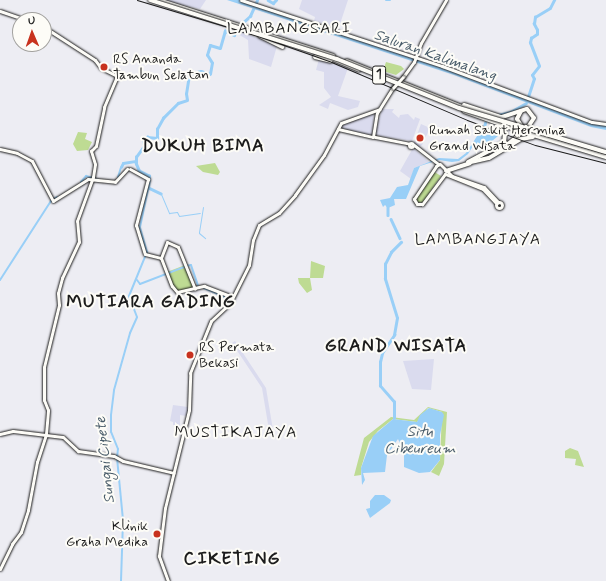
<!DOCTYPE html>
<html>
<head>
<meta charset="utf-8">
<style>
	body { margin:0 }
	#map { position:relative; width:606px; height:581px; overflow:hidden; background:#ededf3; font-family:Mynerve,sans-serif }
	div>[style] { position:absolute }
	.built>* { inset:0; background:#dadbee }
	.green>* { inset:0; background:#bedb93 }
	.water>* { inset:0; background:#99cff7 }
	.stream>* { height:1px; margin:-0.5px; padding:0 0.5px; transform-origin:0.5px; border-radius:0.5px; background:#99cff7 }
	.canal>* { height:2px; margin:-1px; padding:0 1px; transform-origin:1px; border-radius:1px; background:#99cff7 }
	.river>* { height:2.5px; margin:-1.25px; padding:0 1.25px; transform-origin:1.25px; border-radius:1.25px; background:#99cff7 }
	.roads { filter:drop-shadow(0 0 1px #1c1c1c) drop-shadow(0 0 1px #1c1c1c) }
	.major>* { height:3px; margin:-1.5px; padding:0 1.5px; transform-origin:1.5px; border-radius:1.5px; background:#fdfcf7 }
	.major>.ring { margin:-1.5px; padding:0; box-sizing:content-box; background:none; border:3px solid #fdfcf7; border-radius:50% }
	.highway>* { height:4px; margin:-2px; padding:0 2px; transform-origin:2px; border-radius:2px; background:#fdfcf7 }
	.rail>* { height:1px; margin:-0.5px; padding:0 0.5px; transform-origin:0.5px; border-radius:0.5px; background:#1c1c1c }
	.bridges { filter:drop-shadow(0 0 1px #1c1c1c) drop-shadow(0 0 1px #1c1c1c) }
	.major-bridge>* { height:3px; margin:-1.5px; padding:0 1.5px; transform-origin:1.5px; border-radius:1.5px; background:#fdfcf7 }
	.highway-bridge>* { height:4px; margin:-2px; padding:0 2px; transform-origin:2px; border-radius:2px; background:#fdfcf7 }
	.dots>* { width:11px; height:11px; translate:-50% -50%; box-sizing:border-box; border:2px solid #fdfcf7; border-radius:50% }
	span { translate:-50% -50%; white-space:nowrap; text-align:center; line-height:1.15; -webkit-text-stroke:4px #fdfcf7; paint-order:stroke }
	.shield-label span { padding:1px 3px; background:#fdfcf7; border:1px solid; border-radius:3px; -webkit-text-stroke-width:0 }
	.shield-label { font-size:13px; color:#1c1c1c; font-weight:700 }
	.poi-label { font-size:14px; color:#1c1c1c }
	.left { translate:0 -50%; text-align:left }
	.right { translate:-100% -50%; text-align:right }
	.water-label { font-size:15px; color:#485b69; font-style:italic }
	.quarter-label { font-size:16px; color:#1c1c1c; letter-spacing:1px }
	.district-label { font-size:18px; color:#1c1c1c; font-weight:700; letter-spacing:1px }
	.north { position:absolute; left:12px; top:12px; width:40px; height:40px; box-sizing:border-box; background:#fdfcf7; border:1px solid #a3a29f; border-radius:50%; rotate:358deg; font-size:11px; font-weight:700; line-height:16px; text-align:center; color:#1c1c1c }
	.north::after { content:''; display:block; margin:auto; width:14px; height:18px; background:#c8321e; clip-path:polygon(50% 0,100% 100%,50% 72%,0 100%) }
</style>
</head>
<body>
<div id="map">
	<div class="built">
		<i style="clip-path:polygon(162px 0,206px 0,200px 9px)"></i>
		<i style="clip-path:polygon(302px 0,348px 0,340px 24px,328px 25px,314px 21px,315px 17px,299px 9px)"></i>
		<i style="clip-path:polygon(237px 30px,277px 46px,271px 67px,249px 59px,248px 40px,236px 33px)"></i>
		<i style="clip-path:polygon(319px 59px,348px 68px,338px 96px,360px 101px,358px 107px,348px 110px,330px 103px,328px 109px,319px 105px,331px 97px,324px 88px,324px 72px,316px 70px)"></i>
		<i style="clip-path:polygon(382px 109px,394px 109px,392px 112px,399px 118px,400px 115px,408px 114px,414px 120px,415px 117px,420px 119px,412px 141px,375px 135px)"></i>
		<i style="clip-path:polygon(374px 111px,372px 136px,341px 128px,341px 124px)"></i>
		<i style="clip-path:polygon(421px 124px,430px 128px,422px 145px,418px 148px,414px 143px)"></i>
		<i style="clip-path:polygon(413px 148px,429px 162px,414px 168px,411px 179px,400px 171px)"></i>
		<i style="clip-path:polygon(235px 341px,266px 388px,273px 430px,269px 430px,262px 388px,232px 343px)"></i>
		<i style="clip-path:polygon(434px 359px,431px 390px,412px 389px,403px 361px)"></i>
		<i style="clip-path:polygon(173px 405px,188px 407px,186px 416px,180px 415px,180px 426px,173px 425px,173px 422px,170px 421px)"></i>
	</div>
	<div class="green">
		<i style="clip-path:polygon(386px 62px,401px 66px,404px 69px,396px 75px,383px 71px)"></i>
		<i style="clip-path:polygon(78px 132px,87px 133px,85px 139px,92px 142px,88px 150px,77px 151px,73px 144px)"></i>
		<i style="clip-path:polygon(215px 163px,220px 172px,218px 175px,203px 172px,196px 166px)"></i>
		<i style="clip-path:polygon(433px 171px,441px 176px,423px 202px,417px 203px,415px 197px)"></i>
		<i style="clip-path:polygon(311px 261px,325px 266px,323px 278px,310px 278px,312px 290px,307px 293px,299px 283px,298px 278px,310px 278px)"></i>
		<i style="clip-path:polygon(185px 265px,193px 286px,190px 290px,180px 292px,175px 290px,167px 272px)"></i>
		<i style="clip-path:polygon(428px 407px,447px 412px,444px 464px,439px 476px,431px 472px,440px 460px,442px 412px,428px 408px,417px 422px,393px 419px,378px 431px,369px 442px,361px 468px,361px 475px,354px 476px,364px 438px,391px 417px,414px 420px)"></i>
		<i style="clip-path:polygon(570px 448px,578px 451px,584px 467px,575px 465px,576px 459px,565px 458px,565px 451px)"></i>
	</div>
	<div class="water">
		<i style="clip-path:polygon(227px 0,239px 0,451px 70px,590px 122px,606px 125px,606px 130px,591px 127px,454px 75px)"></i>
		<i style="clip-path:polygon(483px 127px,496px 132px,498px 136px,486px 146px,473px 146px,468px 154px,459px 161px,452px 162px,439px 160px,420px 166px,406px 199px,394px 199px,395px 205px,388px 208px,385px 205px,383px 207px,380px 200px,390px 198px,397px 187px,408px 185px,414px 168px,439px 158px,458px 159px,466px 153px)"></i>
		<i style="clip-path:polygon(429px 408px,442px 412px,444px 415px,440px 435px,440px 460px,430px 472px,419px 473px,404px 467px,404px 453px,398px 439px,387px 455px,385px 472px,363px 473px,365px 480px,362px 485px,361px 468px,373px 436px,393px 419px,417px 422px,420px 415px)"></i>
		<i style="clip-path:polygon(375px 495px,384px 495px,391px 500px,390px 503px,370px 518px,366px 509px,370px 508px,370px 501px)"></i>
	</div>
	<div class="stream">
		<i style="left:161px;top:194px;width:21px;rotate:67deg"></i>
		<i style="left:169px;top:213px;width:8px;rotate:-7deg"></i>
		<i style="left:177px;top:212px;width:4px;rotate:63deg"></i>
		<i style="left:179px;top:216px;width:21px;rotate:-8deg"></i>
		<i style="left:203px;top:207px;width:26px;rotate:99deg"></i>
		<i style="left:199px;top:233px;width:8px;rotate:40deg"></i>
	</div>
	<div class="canal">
		<i style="left:118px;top:177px;width:10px;rotate:-73deg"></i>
		<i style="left:81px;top:182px;width:8px;rotate:-50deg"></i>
		<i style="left:86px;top:176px;width:11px;rotate:15deg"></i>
		<i style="left:186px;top:266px;width:5px;rotate:-11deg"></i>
		<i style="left:191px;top:265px;width:21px;rotate:71deg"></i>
		<i style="left:0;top:280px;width:94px;rotate:-57.2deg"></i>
		<i style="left:51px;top:201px;width:7px;rotate:-34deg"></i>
		<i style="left:137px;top:280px;width:5px;rotate:53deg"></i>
		<i style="left:140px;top:284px;width:47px;rotate:-21.1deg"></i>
		<i style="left:204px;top:288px;width:23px;rotate:23deg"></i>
		<i style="left:225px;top:297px;width:4px;rotate:90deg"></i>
		<i style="left:225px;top:301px;width:4px;rotate:27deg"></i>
		<i style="left:121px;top:581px;width:61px;rotate:-88.1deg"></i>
		<i style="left:123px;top:520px;width:62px;rotate:-95.5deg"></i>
		<i style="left:117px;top:458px;width:9px;rotate:-84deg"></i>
		<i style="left:118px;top:449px;width:18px;rotate:-112deg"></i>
		<i style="left:111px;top:432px;width:17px;rotate:-90deg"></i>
		<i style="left:111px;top:415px;width:25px;rotate:-83deg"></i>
		<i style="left:114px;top:390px;width:59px;rotate:-74.3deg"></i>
		<i style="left:130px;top:333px;width:17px;rotate:-66deg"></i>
		<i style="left:137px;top:317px;width:22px;rotate:-111deg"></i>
		<i style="left:129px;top:296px;width:48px;rotate:-67.8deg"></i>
		<i style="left:147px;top:252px;width:26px;rotate:-106deg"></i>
		<i style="left:140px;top:227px;width:40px;rotate:-78deg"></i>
	</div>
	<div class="river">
		<i style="left:268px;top:0;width:6px;rotate:31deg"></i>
		<i style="left:273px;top:3px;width:4px;rotate:-45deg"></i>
		<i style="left:386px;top:0;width:4px"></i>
		<i style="left:528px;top:97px;width:19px;rotate:-72deg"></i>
		<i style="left:534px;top:79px;width:4px;rotate:-117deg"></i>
		<i style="left:532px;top:75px;width:11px;rotate:-52deg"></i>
		<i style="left:539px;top:66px;width:25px;rotate:-111deg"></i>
		<i style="left:530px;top:43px;width:5px;rotate:-79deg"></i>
		<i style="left:531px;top:38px;width:7px;rotate:-34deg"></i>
		<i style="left:537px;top:34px;width:4px;rotate:-90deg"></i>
		<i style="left:537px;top:30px;width:7px;rotate:-117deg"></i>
		<i style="left:534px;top:24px;width:7px;rotate:-82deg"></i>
		<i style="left:535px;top:17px;width:17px;rotate:-31deg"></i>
		<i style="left:550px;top:8px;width:9px;rotate:-63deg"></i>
		<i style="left:498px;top:115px;width:12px;rotate:-14deg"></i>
		<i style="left:510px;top:112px;width:18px;rotate:-29deg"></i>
		<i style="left:484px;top:127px;width:4px;rotate:-76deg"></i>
		<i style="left:121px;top:167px;width:4px;rotate:-63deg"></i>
		<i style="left:123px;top:163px;width:13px;rotate:-9deg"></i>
		<i style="left:161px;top:194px;width:14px;rotate:-155deg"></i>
		<i style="left:148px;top:188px;width:12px;rotate:-85deg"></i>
		<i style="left:149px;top:176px;width:11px;rotate:-153deg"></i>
		<i style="left:139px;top:171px;width:8px;rotate:-113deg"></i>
		<i style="left:136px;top:164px;width:7px;rotate:-90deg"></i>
		<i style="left:136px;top:157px;width:14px;rotate:-54deg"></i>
		<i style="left:144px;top:146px;width:5px;rotate:-101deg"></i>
		<i style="left:143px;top:141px;width:6px;rotate:-45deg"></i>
		<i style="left:147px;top:137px;width:10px;rotate:6deg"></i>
		<i style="left:157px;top:138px;width:9px;rotate:-90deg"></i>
		<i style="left:157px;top:129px;width:13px;rotate:-61deg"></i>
		<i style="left:163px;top:118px;width:21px;rotate:-45deg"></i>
		<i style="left:178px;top:103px;width:9px;rotate:-18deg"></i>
		<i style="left:187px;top:100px;width:6px;rotate:-99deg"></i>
		<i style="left:186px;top:94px;width:20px;rotate:-81deg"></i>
		<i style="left:189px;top:74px;width:12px;rotate:-14deg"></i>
		<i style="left:201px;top:71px;width:9px;rotate:18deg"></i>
		<i style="left:210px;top:74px;width:11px;rotate:-80deg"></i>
		<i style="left:212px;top:63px;width:9px;rotate:-122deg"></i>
		<i style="left:207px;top:55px;width:10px;rotate:-73deg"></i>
		<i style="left:210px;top:45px;width:10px;rotate:17deg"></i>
		<i style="left:220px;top:48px;width:18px;rotate:-74deg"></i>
		<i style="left:225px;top:31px;width:10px;rotate:24deg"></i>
		<i style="left:234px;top:35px;width:10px;rotate:-61deg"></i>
		<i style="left:239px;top:26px;width:15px;rotate:-42deg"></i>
		<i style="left:250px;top:16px;width:17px;rotate:-66deg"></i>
		<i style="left:388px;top:206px;width:9px;rotate:90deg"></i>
		<i style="left:391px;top:219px;width:21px;rotate:65deg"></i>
		<i style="left:394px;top:418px;width:16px;rotate:-90deg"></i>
		<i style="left:394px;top:402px;width:21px;rotate:-131deg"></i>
		<i style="left:380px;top:386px;width:24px;rotate:-90deg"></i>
		<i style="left:380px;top:362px;width:9px;rotate:-77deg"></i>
		<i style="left:382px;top:353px;width:22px;rotate:-56deg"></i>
		<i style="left:394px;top:335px;width:17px;rotate:-80deg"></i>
		<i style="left:397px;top:318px;width:41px;rotate:-107.1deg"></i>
		<i style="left:385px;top:279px;width:15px;rotate:-90deg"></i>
		<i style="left:385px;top:264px;width:13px;rotate:-63deg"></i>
		<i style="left:391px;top:252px;width:14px;rotate:-45deg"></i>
	</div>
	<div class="roads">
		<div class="major">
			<i style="left:241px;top:0;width:212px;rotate:18.2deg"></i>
			<i style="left:442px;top:66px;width:160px;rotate:20.5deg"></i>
			<i style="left:592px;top:122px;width:14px;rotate:8deg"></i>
			<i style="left:0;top:11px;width:28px;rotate:19deg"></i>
			<i style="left:403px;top:77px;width:19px;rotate:-54deg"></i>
			<i style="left:414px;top:62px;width:20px;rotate:-70deg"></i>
			<i style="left:421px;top:43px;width:50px;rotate:-59.8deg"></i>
			<i style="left:338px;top:129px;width:35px;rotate:13deg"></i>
			<i style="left:373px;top:137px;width:24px;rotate:-81deg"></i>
			<i style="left:377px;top:113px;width:31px;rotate:-58deg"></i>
			<i style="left:375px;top:137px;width:36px;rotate:11deg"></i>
			<i class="ring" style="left:409px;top:143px;width:1px;height:1px"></i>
			<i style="left:414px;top:145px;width:31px;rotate:38deg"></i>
			<i style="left:0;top:149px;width:17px;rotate:13deg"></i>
			<i style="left:17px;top:153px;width:17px;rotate:28deg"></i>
			<i style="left:32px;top:161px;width:45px;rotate:62.3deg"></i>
			<i style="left:53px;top:201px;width:41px;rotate:-32.2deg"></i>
			<i style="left:88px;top:179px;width:27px;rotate:6deg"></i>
			<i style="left:115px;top:182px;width:18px;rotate:-47deg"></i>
			<i style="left:130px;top:169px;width:21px;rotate:29deg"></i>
			<i style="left:148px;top:179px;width:48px;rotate:104.6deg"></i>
			<i style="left:136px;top:225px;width:30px;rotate:73deg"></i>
			<i style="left:145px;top:254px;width:16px;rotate:14deg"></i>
			<i style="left:161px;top:258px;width:17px;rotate:-69deg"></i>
			<i style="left:167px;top:242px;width:12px;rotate:24deg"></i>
			<i style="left:178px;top:247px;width:45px;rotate:68deg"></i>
			<i class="ring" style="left:496px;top:202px;width:3px;height:3px"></i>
			<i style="left:496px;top:203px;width:19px;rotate:-133deg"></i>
			<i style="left:483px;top:189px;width:41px;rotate:-158.5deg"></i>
			<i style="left:445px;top:174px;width:38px;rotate:127deg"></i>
			<i style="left:422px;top:204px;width:5px;rotate:180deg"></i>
			<i style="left:417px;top:204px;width:6px;rotate:-121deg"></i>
			<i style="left:414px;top:199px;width:40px;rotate:-56deg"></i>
			<i style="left:436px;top:166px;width:4px;rotate:-27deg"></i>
			<i style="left:440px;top:164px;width:17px;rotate:45deg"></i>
			<i style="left:452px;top:176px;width:34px;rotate:19deg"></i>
			<i style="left:484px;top:187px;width:21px;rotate:47deg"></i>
			<i style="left:161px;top:258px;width:30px;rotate:69deg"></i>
			<i style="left:172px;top:286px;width:8px;rotate:50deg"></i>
			<i style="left:177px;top:292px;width:28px;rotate:-13deg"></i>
			<i style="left:204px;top:286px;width:30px;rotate:21deg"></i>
			<i style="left:0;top:434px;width:13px;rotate:-13deg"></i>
			<i style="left:13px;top:431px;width:50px;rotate:6.8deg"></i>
			<i style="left:63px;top:437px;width:21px;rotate:43deg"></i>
			<i style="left:78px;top:451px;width:36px;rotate:8deg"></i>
			<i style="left:114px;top:456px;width:10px;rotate:29deg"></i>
			<i style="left:123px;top:461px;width:52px;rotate:13.2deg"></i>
			<i style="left:0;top:569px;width:28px;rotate:-64deg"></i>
			<i style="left:12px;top:544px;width:15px;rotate:-53deg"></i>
			<i style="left:21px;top:532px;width:23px;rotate:-72deg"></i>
			<i style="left:28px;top:510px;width:49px;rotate:-79.4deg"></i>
			<i style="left:37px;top:462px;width:29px;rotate:-72deg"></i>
			<i style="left:46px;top:434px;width:24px;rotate:-85deg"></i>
			<i style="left:48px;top:410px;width:11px;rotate:-112deg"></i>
			<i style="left:44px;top:400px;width:33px;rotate:-90deg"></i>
			<i style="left:44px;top:367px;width:64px;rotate:-76.4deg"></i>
			<i style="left:59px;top:305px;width:12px;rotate:-95deg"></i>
			<i style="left:58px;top:293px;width:16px;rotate:-75deg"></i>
			<i style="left:62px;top:278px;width:40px;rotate:-65deg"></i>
			<i style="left:79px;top:242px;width:21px;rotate:-95deg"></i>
			<i style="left:77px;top:221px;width:47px;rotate:-70deg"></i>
			<i style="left:93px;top:177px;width:13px;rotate:-81deg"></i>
			<i style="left:95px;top:164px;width:14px;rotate:-107deg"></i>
			<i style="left:91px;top:151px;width:7px;rotate:-45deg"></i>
			<i style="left:96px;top:146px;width:40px;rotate:-78deg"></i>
			<i style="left:104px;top:107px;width:34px;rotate:-67deg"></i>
			<i style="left:117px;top:76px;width:18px;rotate:-153deg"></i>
			<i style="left:101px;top:68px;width:10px;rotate:-127deg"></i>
			<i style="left:95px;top:60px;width:61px;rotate:-147.1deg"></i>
			<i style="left:168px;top:581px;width:27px;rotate:-110deg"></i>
			<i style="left:159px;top:556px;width:48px;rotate:-82.9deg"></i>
			<i style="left:165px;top:508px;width:101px;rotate:-76.2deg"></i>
			<i style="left:189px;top:410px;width:37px;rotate:-88deg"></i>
			<i style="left:190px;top:373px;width:56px;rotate:-68deg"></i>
			<i style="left:211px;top:321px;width:26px;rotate:-43deg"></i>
			<i style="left:230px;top:303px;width:42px;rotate:-63.4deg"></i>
			<i style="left:249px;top:265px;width:25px;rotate:-81deg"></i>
			<i style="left:253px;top:240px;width:16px;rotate:-68deg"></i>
			<i style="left:259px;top:225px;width:23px;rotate:-31deg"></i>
			<i style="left:279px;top:213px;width:24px;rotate:-48deg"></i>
			<i style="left:295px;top:195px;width:49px;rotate:-54.1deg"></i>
			<i style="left:324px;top:155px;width:36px;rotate:-62deg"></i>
			<i style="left:341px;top:123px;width:41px;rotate:-19.7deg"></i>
		</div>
		<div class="highway">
			<i style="left:158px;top:0;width:184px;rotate:17.7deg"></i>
			<i style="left:260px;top:36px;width:25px;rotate:26deg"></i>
			<i style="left:315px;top:57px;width:16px;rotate:14deg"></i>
			<i style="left:330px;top:58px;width:31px;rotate:22deg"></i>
			<i style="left:347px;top:61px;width:129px;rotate:21.8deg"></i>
			<i style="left:464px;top:105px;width:40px;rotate:18deg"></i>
			<i style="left:502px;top:117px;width:26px;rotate:-18deg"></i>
			<i style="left:527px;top:109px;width:11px;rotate:52deg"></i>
			<i style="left:534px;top:118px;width:11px;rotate:124deg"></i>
			<i style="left:464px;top:111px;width:56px;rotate:19.7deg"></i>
			<i style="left:517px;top:130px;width:93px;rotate:16.9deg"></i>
			<i style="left:521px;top:111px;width:9px;rotate:117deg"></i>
			<i style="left:517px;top:119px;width:9px;rotate:58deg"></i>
			<i style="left:508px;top:144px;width:13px;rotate:-39deg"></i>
			<i style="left:468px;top:162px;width:41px;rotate:-27.8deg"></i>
			<i style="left:504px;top:143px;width:10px;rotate:-84deg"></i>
			<i style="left:505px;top:133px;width:10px;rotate:-135deg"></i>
			<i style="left:471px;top:162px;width:18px;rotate:-13deg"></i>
			<i style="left:489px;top:158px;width:37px;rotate:-31deg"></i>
			<i style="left:521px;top:139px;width:12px;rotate:-9deg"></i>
			<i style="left:446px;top:171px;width:25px;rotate:-18deg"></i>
		</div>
	</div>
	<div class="rail">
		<i style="left:137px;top:0;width:129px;rotate:16.6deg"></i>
		<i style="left:261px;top:37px;width:72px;rotate:19.4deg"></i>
		<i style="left:329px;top:61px;width:150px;rotate:23.1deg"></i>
		<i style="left:467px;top:120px;width:72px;rotate:20.2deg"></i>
		<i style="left:535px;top:145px;width:73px;rotate:14.2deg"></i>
	</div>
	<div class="bridges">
		<div class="major-bridge">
			<i style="left:393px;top:88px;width:15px;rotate:-48deg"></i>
		</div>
		<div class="highway-bridge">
			<i style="left:150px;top:0;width:196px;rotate:17.5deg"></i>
			<i style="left:337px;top:59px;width:131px;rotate:21.9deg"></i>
			<i style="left:459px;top:108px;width:153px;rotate:16.7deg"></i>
			<i style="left:517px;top:135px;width:12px;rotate:-42deg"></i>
		</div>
	</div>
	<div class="dots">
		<i style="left:104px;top:67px;background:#c8321e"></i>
		<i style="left:420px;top:138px;background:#c8321e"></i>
		<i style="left:190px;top:355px;background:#c8321e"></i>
		<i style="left:157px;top:534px;background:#c8321e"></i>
	</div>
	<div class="shield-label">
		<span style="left:379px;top:75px">1</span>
	</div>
	<div class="poi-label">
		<span class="left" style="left:113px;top:67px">RS Ananda<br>Tambun Selatan</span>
		<span class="left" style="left:429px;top:138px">Rumah Sakit Hermina<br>Grand Wisata</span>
		<span class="left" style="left:199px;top:355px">RS Permata<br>Bekasi</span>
		<span class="right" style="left:148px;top:534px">Klinik<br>Graha Medika</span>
	</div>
	<div class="water-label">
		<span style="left:435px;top:56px;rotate:19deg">Saluran Kalimalang</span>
		<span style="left:420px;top:441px">Situ<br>Cibeureum</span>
		<span style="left:106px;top:460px;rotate:-96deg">Sungai Cipete</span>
	</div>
	<div class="quarter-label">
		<span style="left:289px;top:29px">LAMBANGSARI</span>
		<span style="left:478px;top:240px">LAMBANGJAYA</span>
		<span style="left:236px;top:433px">MUSTIKAJAYA</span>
	</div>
	<div class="district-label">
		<span style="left:203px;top:146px">DUKUH BIMA</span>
		<span style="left:151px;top:302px">MUTIARA GADING</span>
		<span style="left:396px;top:346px">GRAND WISATA</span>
		<span style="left:232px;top:559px">CIKETING</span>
	</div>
	<div class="north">U</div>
</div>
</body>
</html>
